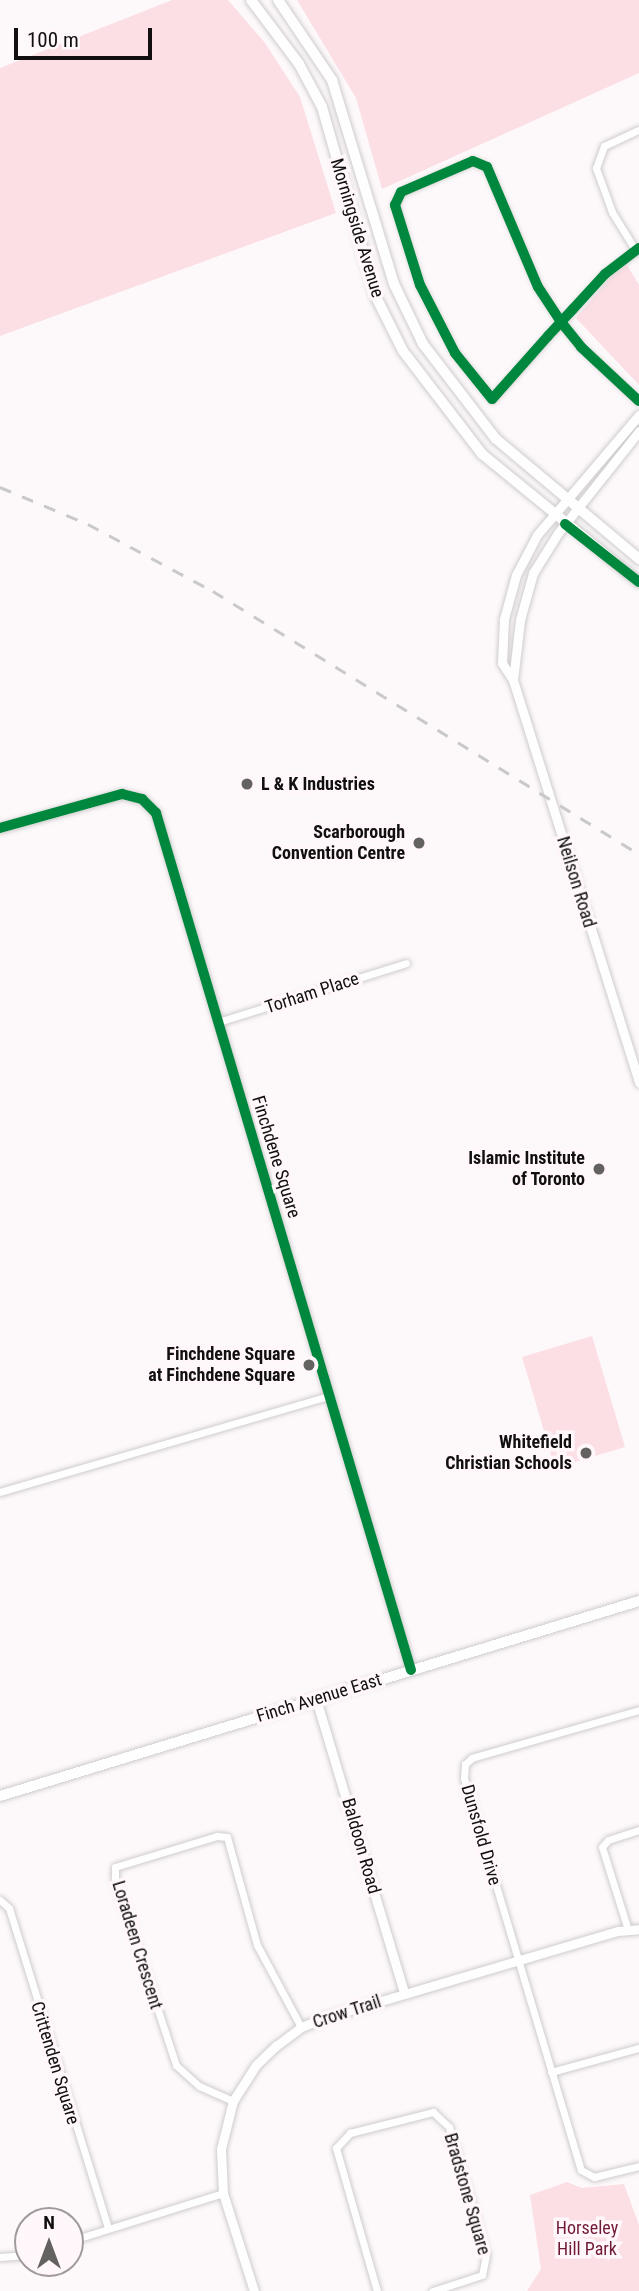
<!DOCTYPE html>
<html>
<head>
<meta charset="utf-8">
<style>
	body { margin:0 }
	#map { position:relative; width:639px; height:2291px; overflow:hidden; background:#fdf9fa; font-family:"Roboto Condensed",sans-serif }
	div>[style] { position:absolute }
	.green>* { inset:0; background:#fbdfe5 }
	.roads { filter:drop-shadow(0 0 2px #cfcccd) drop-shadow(0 0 2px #cfcccd) }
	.minor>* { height:7px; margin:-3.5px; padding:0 3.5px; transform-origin:3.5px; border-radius:3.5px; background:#fffefe }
	.tertiary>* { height:9px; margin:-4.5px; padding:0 4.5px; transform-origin:4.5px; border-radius:4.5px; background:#fffefe }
	.secondary>* { height:10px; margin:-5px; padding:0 5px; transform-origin:5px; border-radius:5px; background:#fffefe }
	.rail>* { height:2.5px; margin-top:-1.25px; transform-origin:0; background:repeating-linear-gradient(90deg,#cac9ca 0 12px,transparent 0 24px) }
	.cycleway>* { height:10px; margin:-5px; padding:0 5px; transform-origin:5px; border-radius:5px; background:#00873e }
	.dots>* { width:19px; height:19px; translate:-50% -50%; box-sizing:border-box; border:4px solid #fff7f9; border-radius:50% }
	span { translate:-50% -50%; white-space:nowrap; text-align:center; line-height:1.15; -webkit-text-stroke:7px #fff7f9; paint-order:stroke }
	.street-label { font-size:18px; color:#110f0f }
	.poi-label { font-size:18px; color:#110f0f; font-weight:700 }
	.left { translate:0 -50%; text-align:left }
	.right { translate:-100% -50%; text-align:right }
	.park-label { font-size:18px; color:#701936 }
	.north { position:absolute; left:14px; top:2207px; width:70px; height:70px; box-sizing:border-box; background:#fff7f9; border:2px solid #a09a9b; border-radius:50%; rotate:0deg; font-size:19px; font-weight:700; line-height:28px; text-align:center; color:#110f0f }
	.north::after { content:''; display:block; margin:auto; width:24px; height:32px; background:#646161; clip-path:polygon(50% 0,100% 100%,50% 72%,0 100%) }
	.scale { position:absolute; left:14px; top:28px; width:138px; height:32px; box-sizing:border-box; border:4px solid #110f0f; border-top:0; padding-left:9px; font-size:21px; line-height:24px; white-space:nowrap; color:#110f0f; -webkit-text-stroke:5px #fff7f9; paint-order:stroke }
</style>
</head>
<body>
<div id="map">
	<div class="green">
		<i style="clip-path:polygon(172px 0,228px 0,265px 43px,300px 97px,336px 213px,0 336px,0 68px)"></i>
		<i style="clip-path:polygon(297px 0,639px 0,639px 73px,382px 189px,356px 98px)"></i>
		<i style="clip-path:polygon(627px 265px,639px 285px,639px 385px,576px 318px,611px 277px)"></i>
		<i style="clip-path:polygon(592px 1336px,625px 1447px,555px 1468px,522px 1357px)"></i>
		<i style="clip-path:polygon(567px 2182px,582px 2188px,624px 2184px,639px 2225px,639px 2291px,527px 2291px,541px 2269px,530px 2195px)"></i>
	</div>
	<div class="roads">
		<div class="minor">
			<i style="left:639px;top:248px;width:43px;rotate:142.6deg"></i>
			<i style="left:605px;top:274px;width:47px;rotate:132.4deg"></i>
			<i style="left:573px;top:309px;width:18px;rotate:133deg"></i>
			<i style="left:561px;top:322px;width:19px;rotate:133deg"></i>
			<i style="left:548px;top:336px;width:84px;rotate:131.6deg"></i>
			<i style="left:492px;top:399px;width:59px;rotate:-128.8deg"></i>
			<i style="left:455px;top:353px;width:76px;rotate:-117.2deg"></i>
			<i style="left:420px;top:285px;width:84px;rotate:-107.4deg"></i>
			<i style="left:395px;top:205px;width:14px;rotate:-65deg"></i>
			<i style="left:401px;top:192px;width:78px;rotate:-23.3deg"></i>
			<i style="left:473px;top:161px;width:15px;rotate:23deg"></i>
			<i style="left:487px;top:167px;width:130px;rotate:67deg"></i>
			<i style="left:538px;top:287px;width:42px;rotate:56.7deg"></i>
			<i style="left:561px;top:322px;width:32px;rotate:51deg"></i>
			<i style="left:581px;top:347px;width:79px;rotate:43deg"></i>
			<i style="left:636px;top:251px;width:46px;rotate:-121.6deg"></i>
			<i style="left:612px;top:212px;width:47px;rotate:-110deg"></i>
			<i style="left:596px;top:168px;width:23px;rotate:-70deg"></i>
			<i style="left:604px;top:146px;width:38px;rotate:-25deg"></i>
			<i style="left:218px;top:1022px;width:197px;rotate:-17.4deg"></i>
			<i style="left:0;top:1492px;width:343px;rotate:-16.3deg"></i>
			<i style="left:639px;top:1710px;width:174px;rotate:164deg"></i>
			<i style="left:472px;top:1758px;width:9px;rotate:139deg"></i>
			<i style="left:465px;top:1764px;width:14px;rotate:94deg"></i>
			<i style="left:464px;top:1778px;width:409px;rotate:73.4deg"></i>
			<i style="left:581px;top:2170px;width:15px;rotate:28deg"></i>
			<i style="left:594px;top:2177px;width:46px;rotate:-13.7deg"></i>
			<i style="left:0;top:1900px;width:12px;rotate:42deg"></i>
			<i style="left:9px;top:1908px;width:335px;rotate:72.8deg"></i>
			<i style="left:628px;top:1930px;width:87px;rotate:-107.4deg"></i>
			<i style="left:602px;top:1847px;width:9px;rotate:-49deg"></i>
			<i style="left:608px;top:1840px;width:33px;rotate:-18deg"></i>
			<i style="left:551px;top:2072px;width:91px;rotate:-15.3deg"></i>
			<i style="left:233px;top:2101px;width:37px;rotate:-156deg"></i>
			<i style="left:199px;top:2086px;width:31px;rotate:-138deg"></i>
			<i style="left:176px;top:2065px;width:196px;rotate:-108.2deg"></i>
			<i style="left:115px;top:1879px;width:12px;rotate:-90deg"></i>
			<i style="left:115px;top:1867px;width:107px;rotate:-16.9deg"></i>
			<i style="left:217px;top:1836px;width:10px;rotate:6deg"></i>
			<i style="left:227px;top:1837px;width:112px;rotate:74.5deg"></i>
			<i style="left:257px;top:1945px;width:93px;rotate:61.8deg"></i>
			<i style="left:70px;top:2241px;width:160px;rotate:-17.4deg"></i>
			<i style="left:0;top:2257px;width:28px;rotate:-4deg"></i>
			<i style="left:377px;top:2291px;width:149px;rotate:-106deg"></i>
			<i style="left:336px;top:2148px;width:21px;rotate:-47deg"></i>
			<i style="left:350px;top:2133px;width:86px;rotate:-14.2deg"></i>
			<i style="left:433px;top:2112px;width:22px;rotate:43deg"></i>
			<i style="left:449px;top:2127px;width:133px;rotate:73.9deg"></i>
			<i style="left:486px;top:2255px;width:20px;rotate:101deg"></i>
			<i style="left:482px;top:2275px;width:52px;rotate:161.9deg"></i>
		</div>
		<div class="tertiary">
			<i style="left:639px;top:415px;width:157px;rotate:130.4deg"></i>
			<i style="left:537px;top:535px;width:45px;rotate:117.7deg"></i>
			<i style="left:516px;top:575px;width:46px;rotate:105.3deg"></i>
			<i style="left:504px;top:619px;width:44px;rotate:92.6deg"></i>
			<i style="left:502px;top:663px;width:20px;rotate:57deg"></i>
			<i style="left:513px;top:680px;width:422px;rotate:72.6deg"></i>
			<i style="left:513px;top:680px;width:60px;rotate:-83.3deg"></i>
			<i style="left:520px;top:620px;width:49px;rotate:-74.5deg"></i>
			<i style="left:533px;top:573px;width:47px;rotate:-58deg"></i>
			<i style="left:558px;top:533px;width:130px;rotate:-51.5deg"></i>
			<i style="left:0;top:828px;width:127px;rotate:-15.6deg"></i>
			<i style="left:122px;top:794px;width:21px;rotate:14deg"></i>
			<i style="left:142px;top:799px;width:20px;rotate:45deg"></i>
			<i style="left:156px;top:813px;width:894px;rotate:73.43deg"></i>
			<i style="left:316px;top:1699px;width:307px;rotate:73.3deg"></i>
			<i style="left:254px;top:2291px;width:103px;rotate:-107.6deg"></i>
			<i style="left:223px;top:2193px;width:44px;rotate:-92.6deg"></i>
			<i style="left:221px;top:2149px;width:49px;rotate:-76deg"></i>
			<i style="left:233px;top:2101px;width:43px;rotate:-57.4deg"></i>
			<i style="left:256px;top:2065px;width:28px;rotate:-44deg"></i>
			<i style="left:276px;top:2046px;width:31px;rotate:-37deg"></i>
			<i style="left:301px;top:2027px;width:28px;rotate:-21deg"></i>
			<i style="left:327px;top:2017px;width:303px;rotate:-16.5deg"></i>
			<i style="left:618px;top:1931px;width:21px;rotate:-5deg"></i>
		</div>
		<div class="secondary">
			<i style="left:251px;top:0;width:80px;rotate:53.1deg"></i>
			<i style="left:299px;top:64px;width:49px;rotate:61.9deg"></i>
			<i style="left:322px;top:107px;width:198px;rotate:74.1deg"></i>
			<i style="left:376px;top:297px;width:60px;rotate:63.4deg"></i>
			<i style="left:403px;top:351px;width:130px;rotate:52.5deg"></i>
			<i style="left:482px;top:454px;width:203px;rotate:39.2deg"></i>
			<i style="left:278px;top:0;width:97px;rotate:56deg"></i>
			<i style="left:332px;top:80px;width:213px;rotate:73.1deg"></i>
			<i style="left:394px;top:284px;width:67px;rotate:64.2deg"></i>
			<i style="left:423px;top:344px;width:120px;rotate:52.5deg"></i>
			<i style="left:496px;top:439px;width:187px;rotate:40deg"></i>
			<i style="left:0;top:1796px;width:668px;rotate:-16.97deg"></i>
		</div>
	</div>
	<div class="rail">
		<i style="left:0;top:487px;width:95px;rotate:22.8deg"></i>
		<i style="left:88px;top:524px;width:142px;rotate:28.2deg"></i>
		<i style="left:213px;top:591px;width:501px;rotate:31.69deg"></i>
	</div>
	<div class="cycleway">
		<i style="left:639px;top:248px;width:43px;rotate:142.6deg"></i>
		<i style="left:605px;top:274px;width:47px;rotate:132.4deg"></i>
		<i style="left:573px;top:309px;width:18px;rotate:133deg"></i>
		<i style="left:561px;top:322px;width:19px;rotate:133deg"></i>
		<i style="left:548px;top:336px;width:84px;rotate:131.6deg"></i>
		<i style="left:492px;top:399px;width:59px;rotate:-128.8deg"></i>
		<i style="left:455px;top:353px;width:76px;rotate:-117.2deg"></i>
		<i style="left:420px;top:285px;width:84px;rotate:-107.4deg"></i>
		<i style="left:395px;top:205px;width:14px;rotate:-65deg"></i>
		<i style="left:401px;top:192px;width:78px;rotate:-23.3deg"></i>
		<i style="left:473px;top:161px;width:15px;rotate:23deg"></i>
		<i style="left:487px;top:167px;width:130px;rotate:67deg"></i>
		<i style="left:538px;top:287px;width:42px;rotate:56.7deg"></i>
		<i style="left:561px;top:322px;width:32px;rotate:51deg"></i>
		<i style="left:581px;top:347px;width:79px;rotate:43deg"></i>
		<i style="left:565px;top:524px;width:94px;rotate:38.1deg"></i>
		<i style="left:0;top:828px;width:127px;rotate:-15.6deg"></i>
		<i style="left:122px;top:794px;width:21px;rotate:14deg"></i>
		<i style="left:142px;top:799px;width:20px;rotate:45deg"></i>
		<i style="left:156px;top:813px;width:894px;rotate:73.43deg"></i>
	</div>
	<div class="dots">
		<i style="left:247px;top:784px;background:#646161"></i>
		<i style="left:419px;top:843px;background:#646161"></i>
		<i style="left:599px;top:1169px;background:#646161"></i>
		<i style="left:309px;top:1365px;background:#646161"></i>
		<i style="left:586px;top:1453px;background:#646161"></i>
	</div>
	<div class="street-label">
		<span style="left:357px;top:228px;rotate:73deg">Morningside Avenue</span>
		<span style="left:576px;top:882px;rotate:73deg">Neilson Road</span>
		<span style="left:312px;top:993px;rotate:-18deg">Torham Place</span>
		<span style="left:276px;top:1157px;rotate:73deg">Finchdene Square</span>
		<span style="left:319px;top:1698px;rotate:-17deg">Finch Avenue East</span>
		<span style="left:481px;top:1835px;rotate:74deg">Dunsfold Drive</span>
		<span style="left:361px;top:1846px;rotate:74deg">Baldoon Road</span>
		<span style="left:137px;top:1945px;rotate:73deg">Loradeen Crescent</span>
		<span style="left:347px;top:2012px;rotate:-18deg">Crow Trail</span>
		<span style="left:55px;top:2063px;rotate:73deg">Crittenden Square</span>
		<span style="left:467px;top:2194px;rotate:74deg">Bradstone Square</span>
	</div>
	<div class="poi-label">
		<span class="left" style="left:261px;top:784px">L &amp; K Industries</span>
		<span class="right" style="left:405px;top:843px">Scarborough<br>Convention Centre</span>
		<span class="right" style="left:585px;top:1169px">Islamic Institute<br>of Toronto</span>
		<span class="right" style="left:295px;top:1365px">Finchdene Square<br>at Finchdene Square</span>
		<span class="right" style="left:572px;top:1453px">Whitefield<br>Christian Schools</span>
	</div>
	<div class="park-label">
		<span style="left:587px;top:2239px">Horseley<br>Hill Park</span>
	</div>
	<div class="north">N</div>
	<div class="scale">100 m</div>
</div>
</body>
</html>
